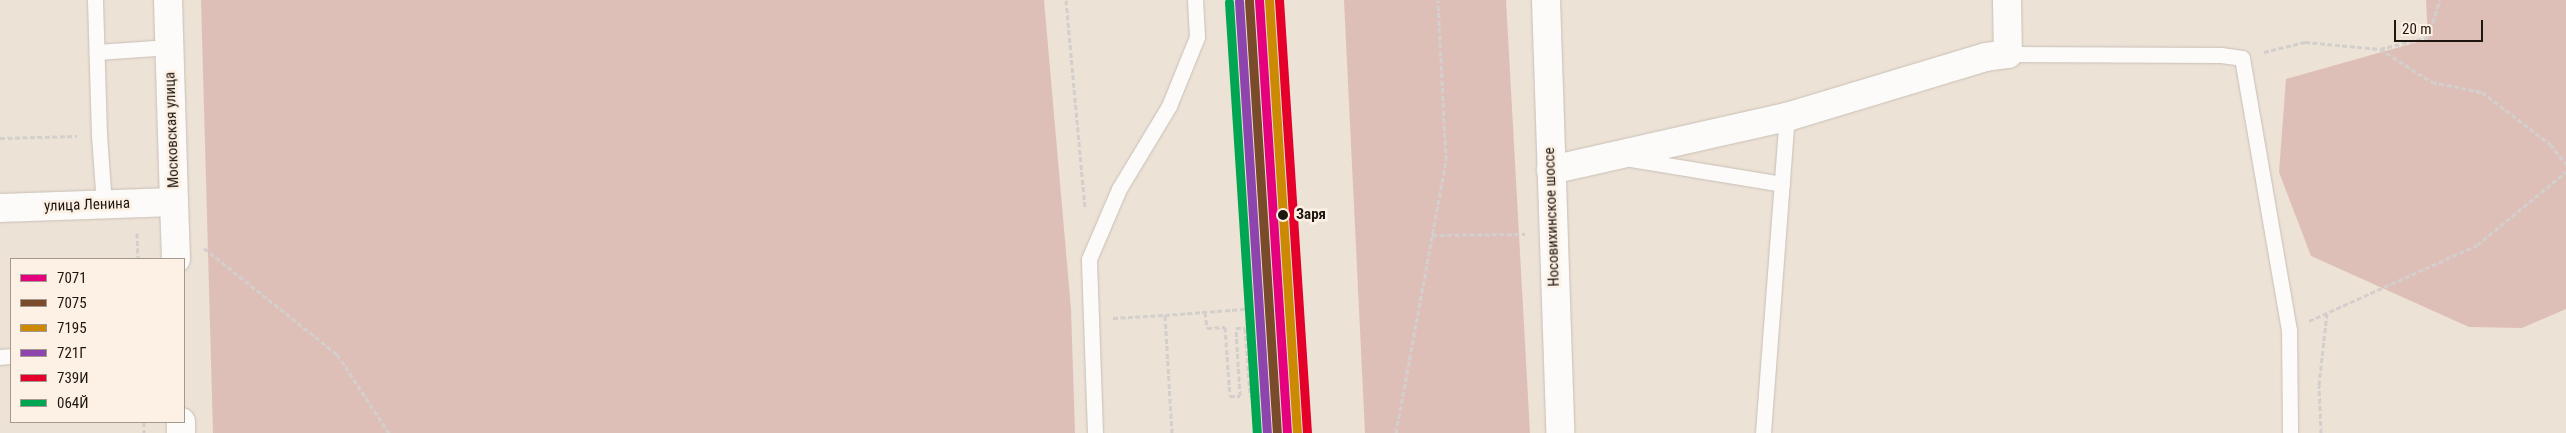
<!DOCTYPE html>
<html>
<head>
<meta charset="utf-8">
<style>
	body { margin:0 }
	#map { position:relative; width:2566px; height:433px; overflow:hidden; background:#ede2d6; font-family:"Roboto Condensed",sans-serif }
	div>[style] { position:absolute }
	.forest>* { inset:0; background:#debfb7 }
	.path>* { height:3px; margin-top:-1.5px; transform-origin:0; background:repeating-linear-gradient(90deg,#d2cfcc 0 5px,transparent 0 7.5px) }
	.roads { filter:drop-shadow(0 0 1px #c8bfb6) drop-shadow(0 0 1px #c8bfb6) }
	.service>* { height:15px; margin:-7.5px; padding:0 7.5px; transform-origin:7.5px; border-radius:7.5px; background:#fcfbf9 }
	.minor>* { height:28px; margin:-14px; padding:0 14px; transform-origin:14px; border-radius:14px; background:#fcfbf9 }
	.tertiary>* { height:28px; margin:-14px; padding:0 14px; transform-origin:14px; border-radius:14px; background:#fcfbf9 }
	.secondary>* { height:28px; margin:-14px; padding:0 14px; transform-origin:14px; border-radius:14px; background:#fcfbf9 }
	.rail-1>* { height:9px; margin:-4.5px; padding:0 4.5px; transform-origin:4.5px; border-radius:4.5px; background:#e5007d }
	.rail-2>* { height:9px; margin:-4.5px; padding:0 4.5px; transform-origin:4.5px; border-radius:4.5px; background:#7a4b2a }
	.rail-3>* { height:9px; margin:-4.5px; padding:0 4.5px; transform-origin:4.5px; border-radius:4.5px; background:#cc8903 }
	.rail-4>* { height:9px; margin:-4.5px; padding:0 4.5px; transform-origin:4.5px; border-radius:4.5px; background:#8e44ad }
	.rail-5>* { height:9px; margin:-4.5px; padding:0 4.5px; transform-origin:4.5px; border-radius:4.5px; background:#e4002b }
	.rail-6>* { height:9px; margin:-4.5px; padding:0 4.5px; transform-origin:4.5px; border-radius:4.5px; background:#00a651 }
	.dots>* { width:14px; height:14px; translate:-50% -50%; box-sizing:border-box; border:2px solid #fdf0e4; border-radius:50% }
	span { translate:-50% -50%; white-space:nowrap; text-align:center; line-height:1.15; -webkit-text-stroke:5px #fdf0e4; paint-order:stroke }
	.street-label { font-size:15px; color:#1e1710 }
	.stop-label { font-size:15px; color:#1e1710; font-weight:700 }
	.left { translate:0 -50%; text-align:left }
	.legend { position:absolute; left:10px; top:258px; width:175px; height:165px; box-sizing:border-box; background:#fdf0e4; border:1px solid #a4998f; margin:0; padding:6px 9px; list-style:none; font-size:15px; color:#1e1710 }
	.legend li { display:flex; align-items:center; gap:10px; height:25px }
	.legend b { width:25px; border:1px solid #a4998f }
	.scale { position:absolute; left:2394px; top:20px; width:89px; height:22px; box-sizing:border-box; border:2px solid #1e1710; border-top:0; padding-left:6px; font-size:15px; line-height:18px; white-space:nowrap; color:#1e1710; -webkit-text-stroke:4px #fdf0e4; paint-order:stroke }
</style>
</head>
<body>
<div id="map">
	<div class="forest">
		<i style="clip-path:polygon(201px 0,1044px 0,1071px 309px,1075px 433px,213px 433px)"></i>
		<i style="clip-path:polygon(1344px 0,1506px 0,1530px 433px,1365px 433px)"></i>
		<i style="clip-path:polygon(2426px 0,2566px 0,2566px 309px,2522px 328px,2469px 327px,2311px 256px,2279px 172px,2286px 79px,2428px 39px)"></i>
	</div>
	<div class="path">
		<i style="left:1066px;top:0;width:210px;rotate:84.8deg"></i>
		<i style="left:2380px;top:49px;width:49px;rotate:-14deg"></i>
		<i style="left:2428px;top:37px;width:39px;rotate:-72deg"></i>
		<i style="left:2264px;top:52px;width:42px;rotate:-13.7deg"></i>
		<i style="left:2305px;top:42px;width:75px;rotate:5.3deg"></i>
		<i style="left:2380px;top:49px;width:62px;rotate:32.4deg"></i>
		<i style="left:2432px;top:82px;width:51px;rotate:11.3deg"></i>
		<i style="left:2482px;top:92px;width:86px;rotate:37.4deg"></i>
		<i style="left:2550px;top:144px;width:26px;rotate:51deg"></i>
		<i style="left:0;top:138px;width:77px;rotate:-1.5deg"></i>
		<i style="left:137px;top:233px;width:26px;rotate:88deg"></i>
		<i style="left:1432px;top:235px;width:93px;rotate:-0.6deg"></i>
		<i style="left:204px;top:248px;width:170px;rotate:38.6deg"></i>
		<i style="left:337px;top:354px;width:95px;rotate:56.6deg"></i>
		<i style="left:1205px;top:312px;width:16px;rotate:83deg"></i>
		<i style="left:1207px;top:328px;width:18px;rotate:-3deg"></i>
		<i style="left:1225px;top:327px;width:69px;rotate:85.9deg"></i>
		<i style="left:1230px;top:396px;width:10px"></i>
		<i style="left:1240px;top:396px;width:68px;rotate:-93.4deg"></i>
		<i style="left:1236px;top:328px;width:9px"></i>
		<i style="left:1245px;top:328px;width:68px;rotate:85.8deg"></i>
		<i style="left:1250px;top:396px;width:12px;rotate:-5deg"></i>
		<i style="left:1113px;top:318px;width:52px;rotate:-3.3deg"></i>
		<i style="left:2309px;top:321px;width:184px;rotate:-24.3deg"></i>
		<i style="left:2477px;top:245px;width:115px;rotate:-39.4deg"></i>
		<i style="left:144px;top:422px;width:11px;rotate:90deg"></i>
		<i style="left:1172px;top:433px;width:118px;rotate:-93.4deg"></i>
		<i style="left:1165px;top:315px;width:92px;rotate:-4.4deg"></i>
		<i style="left:1396px;top:433px;width:278px;rotate:-79.6deg"></i>
		<i style="left:1446px;top:160px;width:160px;rotate:-92.9deg"></i>
		<i style="left:2321px;top:433px;width:48px;rotate:-92.4deg"></i>
		<i style="left:2319px;top:385px;width:72px;rotate:-83.7deg"></i>
	</div>
	<div class="roads">
		<div class="service">
			<i style="left:95px;top:0;width:135px;rotate:88.3deg"></i>
			<i style="left:99px;top:135px;width:69px;rotate:85.9deg"></i>
			<i style="left:97px;top:52px;width:73px;rotate:-3.9deg"></i>
			<i style="left:2008px;top:54px;width:213px;rotate:0.3deg"></i>
			<i style="left:2221px;top:55px;width:21px;rotate:8deg"></i>
			<i style="left:2242px;top:58px;width:276px;rotate:80.2deg"></i>
			<i style="left:2289px;top:330px;width:103px;rotate:89.4deg"></i>
			<i style="left:1631px;top:159px;width:153px;rotate:9.4deg"></i>
			<i style="left:0;top:357px;width:11px;rotate:-5deg"></i>
			<i style="left:1095px;top:433px;width:174px;rotate:-92deg"></i>
			<i style="left:1089px;top:259px;width:76px;rotate:-66.8deg"></i>
			<i style="left:1119px;top:189px;width:97px;rotate:-58.9deg"></i>
			<i style="left:1169px;top:106px;width:74px;rotate:-67.9deg"></i>
			<i style="left:1197px;top:37px;width:37px;rotate:-93deg"></i>
			<i style="left:1763px;top:433px;width:317px;rotate:-85.7deg"></i>
		</div>
		<div class="minor">
			<i style="left:168px;top:0;width:202px;rotate:88.3deg"></i>
			<i style="left:1551px;top:170px;width:242px;rotate:-12.7deg"></i>
			<i style="left:1787px;top:117px;width:208px;rotate:-16.8deg"></i>
			<i style="left:1986px;top:57px;width:22px;rotate:-8deg"></i>
			<i style="left:2008px;top:54px;width:54px;rotate:-91.1deg"></i>
		</div>
		<div class="tertiary">
			<i style="left:0;top:208px;width:174px;rotate:-2deg"></i>
			<i style="left:174px;top:202px;width:57px;rotate:88deg"></i>
			<i style="left:181px;top:422px;width:11px;rotate:90deg"></i>
		</div>
		<div class="secondary">
			<i style="left:1546px;top:0;width:433px;rotate:88.1deg"></i>
		</div>
	</div>
	<div class="rail-1">
		<i style="left:1259px;top:0;width:434px;rotate:86.3deg"></i>
	</div>
	<div class="rail-2">
		<i style="left:1249px;top:1px;width:433px;rotate:86.3deg"></i>
	</div>
	<div class="rail-3">
		<i style="left:1269px;top:0;width:433px;rotate:86.3deg"></i>
	</div>
	<div class="rail-4">
		<i style="left:1239px;top:1px;width:433px;rotate:86.3deg"></i>
	</div>
	<div class="rail-5">
		<i style="left:1279px;top:0;width:433px;rotate:86.3deg"></i>
	</div>
	<div class="rail-6">
		<i style="left:1229px;top:2px;width:432px;rotate:86.3deg"></i>
	</div>
	<div class="dots">
		<i style="left:1283px;top:215px;background:#1e1710"></i>
	</div>
	<div class="street-label">
		<span style="left:172px;top:130px;rotate:-92deg">Московская улица</span>
		<span style="left:87px;top:205px;rotate:-2deg">улица Ленина</span>
		<span style="left:1552px;top:217px;rotate:-92deg">Носовихинское шоссе</span>
	</div>
	<div class="stop-label">
		<span class="left" style="left:1296px;top:215px">Заря</span>
	</div>
	<ul class="legend">
	<li><b style="height:6px;background:#e5007d"></b>7071</li>
	<li><b style="height:6px;background:#7a4b2a"></b>7075</li>
	<li><b style="height:6px;background:#cc8903"></b>7195</li>
	<li><b style="height:6px;background:#8e44ad"></b>721Г</li>
	<li><b style="height:6px;background:#e4002b"></b>739И</li>
	<li><b style="height:6px;background:#00a651"></b>064Й</li>
	</ul>
	<div class="scale">20 m</div>
</div>
</body>
</html>
